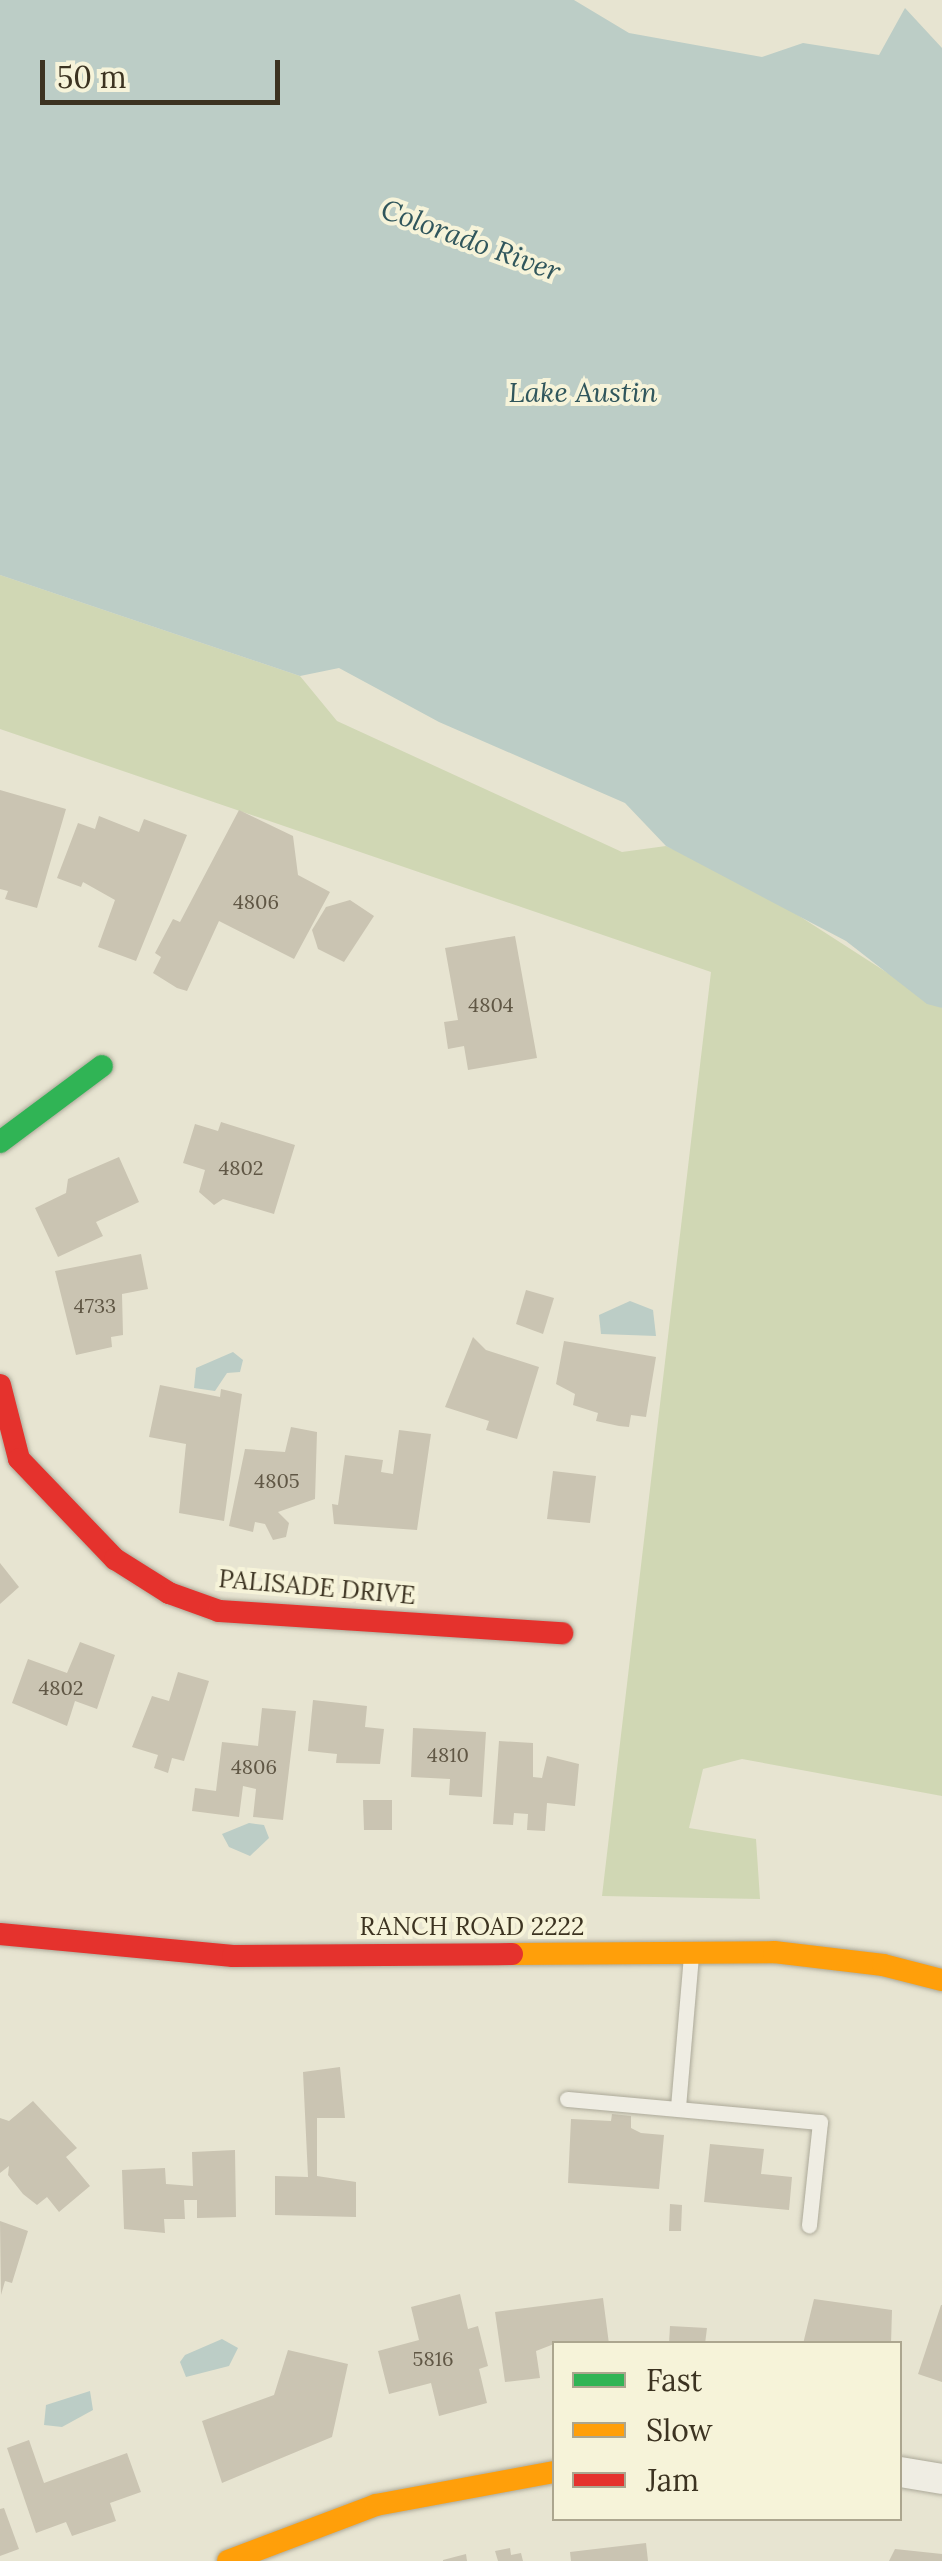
<!DOCTYPE html>
<html>
<head>
<meta charset="utf-8">
<style>
	body { margin:0 }
	#map { position:relative; width:942px; height:2561px; overflow:hidden; background:#e7e4d1; font-family:Lora,serif }
	div>[style] { position:absolute }
	.green>* { inset:0; background:#d0d7b4 }
	.water>* { inset:0; background:#bccdc6 }
	.building>* { inset:0; background:#cac4b2 }
	.roads { filter:drop-shadow(0 0 2px #aca999) drop-shadow(0 0 2px #aca999) }
	.lane>* { height:15px; margin:-7.5px; padding:0 7.5px; transform-origin:7.5px; border-radius:7.5px; background:#efede3 }
	.street>* { height:30px; margin:-15px; padding:0 15px; transform-origin:15px; border-radius:15px; background:#efede3 }
	.fast>* { height:22px; margin:-11px; padding:0 11px; transform-origin:11px; border-radius:11px; background:#30b455 }
	.slow>* { height:22px; margin:-11px; padding:0 11px; transform-origin:11px; border-radius:11px; background:#ff9f0a }
	.jam>* { height:22px; margin:-11px; padding:0 11px; transform-origin:11px; border-radius:11px; background:#e5322d }
	span { translate:-50% -50%; white-space:nowrap; text-align:center; line-height:1.15; -webkit-text-stroke:8px #f6f3d9; paint-order:stroke }
	.number-label { font-size:20px; color:#605745 }
	.number-label span { -webkit-text-stroke-width:0 }
	.street-label { font-size:25px; color:#3c3321 }
	.water-label { font-size:28px; color:#30565c; font-style:italic }
	.legend { position:absolute; left:552px; top:2341px; width:350px; height:180px; box-sizing:border-box; background:#f6f3d9; border:2px solid #aca68f; margin:0; padding:12px 18px; list-style:none; font-size:30px; color:#3c3321 }
	.legend li { display:flex; align-items:center; gap:20px; height:50px }
	.legend b { width:50px; border:2px solid #aca68f }
	.scale { position:absolute; left:40px; top:60px; width:240px; height:45px; box-sizing:border-box; border:5px solid #3c3321; border-top:0; padding-left:12px; font-size:30px; line-height:35px; white-space:nowrap; color:#3c3321; -webkit-text-stroke:8px #f6f3d9; paint-order:stroke }
</style>
</head>
<body>
<div id="map">
	<div class="green">
		<i style="clip-path:polygon(0 575px,300px 676px,337px 721px,622px 852px,666px 846px,751px 885px,942px 1008px,942px 1796px,742px 1759px,703px 1769px,689px 1828px,756px 1839px,760px 1899px,602px 1896px,711px 972px,0 729px)"></i>
	</div>
	<div class="water">
		<i style="clip-path:polygon(0 0,574px 0,629px 33px,762px 57px,803px 43px,879px 55px,905px 8px,942px 48px,942px 1008px,927px 1004px,846px 941px,666px 846px,625px 803px,439px 722px,339px 668px,300px 676px,0 575px)"></i>
		<i style="clip-path:polygon(630px 1301px,653px 1310px,656px 1336px,601px 1334px,599px 1315px)"></i>
		<i style="clip-path:polygon(233px 1352px,243px 1360px,240px 1372px,227px 1373px,215px 1391px,194px 1388px,196px 1368px)"></i>
		<i style="clip-path:polygon(249px 1823px,264px 1825px,269px 1838px,250px 1856px,229px 1847px,222px 1834px)"></i>
		<i style="clip-path:polygon(222px 2339px,238px 2348px,229px 2366px,186px 2377px,180px 2362px,185px 2355px)"></i>
		<i style="clip-path:polygon(90px 2391px,93px 2410px,62px 2427px,44px 2425px,46px 2405px)"></i>
	</div>
	<div class="building">
		<i style="clip-path:polygon(0 790px,66px 809px,37px 908px,5px 899px,8px 891px,0 889px)"></i>
		<i style="clip-path:polygon(239px 810px,293px 836px,298px 875px,330px 892px,294px 959px,219px 921px,187px 991px,177px 988px,153px 973px,161px 957px,155px 953px,173px 919px,180px 922px)"></i>
		<i style="clip-path:polygon(99px 816px,139px 832px,144px 819px,187px 835px,136px 961px,98px 947px,115px 900px,83px 882px,81px 887px,57px 878px,78px 823px,95px 829px)"></i>
		<i style="clip-path:polygon(350px 900px,374px 916px,344px 962px,318px 949px,312px 930px,326px 907px)"></i>
		<i style="clip-path:polygon(515px 936px,537px 1058px,468px 1070px,464px 1046px,448px 1049px,444px 1022px,458px 1020px,445px 948px)"></i>
		<i style="clip-path:polygon(221px 1122px,295px 1145px,274px 1214px,223px 1199px,214px 1205px,199px 1192px,205px 1170px,183px 1163px,195px 1124px,218px 1131px)"></i>
		<i style="clip-path:polygon(119px 1157px,139px 1202px,96px 1222px,103px 1236px,58px 1257px,35px 1208px,66px 1193px,68px 1179px)"></i>
		<i style="clip-path:polygon(141px 1254px,148px 1289px,122px 1294px,123px 1335px,111px 1337px,112px 1347px,76px 1355px,55px 1271px)"></i>
		<i style="clip-path:polygon(526px 1290px,554px 1298px,543px 1334px,516px 1324px)"></i>
		<i style="clip-path:polygon(473px 1337px,486px 1350px,539px 1367px,517px 1439px,486px 1430px,489px 1421px,445px 1407px)"></i>
		<i style="clip-path:polygon(564px 1341px,656px 1357px,646px 1417px,631px 1415px,629px 1427px,619px 1426px,596px 1421px,598px 1413px,573px 1405px,575px 1394px,556px 1384px)"></i>
		<i style="clip-path:polygon(160px 1385px,220px 1397px,221px 1389px,242px 1394px,224px 1521px,179px 1513px,186px 1444px,149px 1437px)"></i>
		<i style="clip-path:polygon(291px 1427px,317px 1432px,315px 1499px,278px 1512px,289px 1523px,286px 1537px,273px 1540px,265px 1524px,255px 1522px,253px 1532px,229px 1526px,245px 1449px,285px 1452px)"></i>
		<i style="clip-path:polygon(399px 1430px,431px 1434px,417px 1530px,334px 1524px,332px 1504px,338px 1505px,345px 1455px,383px 1460px,381px 1472px,393px 1474px)"></i>
		<i style="clip-path:polygon(553px 1471px,596px 1476px,590px 1523px,547px 1519px)"></i>
		<i style="clip-path:polygon(0 1563px,19px 1587px,0 1604px)"></i>
		<i style="clip-path:polygon(80px 1642px,115px 1655px,97px 1709px,75px 1701px,67px 1726px,12px 1703px,28px 1659px,67px 1673px)"></i>
		<i style="clip-path:polygon(178px 1672px,209px 1681px,184px 1761px,172px 1758px,168px 1773px,154px 1768px,158px 1755px,132px 1747px,152px 1696px,169px 1701px)"></i>
		<i style="clip-path:polygon(313px 1700px,367px 1706px,365px 1727px,384px 1729px,380px 1764px,336px 1763px,337px 1754px,308px 1751px)"></i>
		<i style="clip-path:polygon(262px 1708px,296px 1711px,283px 1820px,253px 1817px,256px 1789px,243px 1786px,239px 1817px,192px 1811px,195px 1788px,216px 1791px,222px 1742px,258px 1746px)"></i>
		<i style="clip-path:polygon(413px 1728px,486px 1732px,482px 1797px,449px 1795px,450px 1779px,411px 1777px)"></i>
		<i style="clip-path:polygon(499px 1741px,533px 1743px,533px 1777px,542px 1778px,547px 1756px,579px 1764px,575px 1806px,547px 1803px,545px 1831px,527px 1830px,528px 1814px,514px 1813px,513px 1825px,493px 1824px)"></i>
		<i style="clip-path:polygon(363px 1800px,392px 1800px,392px 1830px,364px 1830px)"></i>
		<i style="clip-path:polygon(340px 2067px,345px 2118px,317px 2118px,317px 2176px,356px 2182px,356px 2217px,275px 2215px,275px 2176px,308px 2177px,303px 2072px)"></i>
		<i style="clip-path:polygon(33px 2101px,77px 2148px,66px 2157px,90px 2186px,59px 2212px,47px 2197px,37px 2205px,23px 2194px,8px 2175px,9px 2166px,0 2173px,0 2118px,9px 2121px)"></i>
		<i style="clip-path:polygon(612px 2114px,631px 2116px,631px 2128px,641px 2133px,664px 2135px,659px 2189px,568px 2183px,571px 2119px,611px 2121px)"></i>
		<i style="clip-path:polygon(710px 2144px,764px 2149px,761px 2174px,792px 2177px,789px 2210px,704px 2202px)"></i>
		<i style="clip-path:polygon(235px 2150px,236px 2217px,197px 2218px,197px 2200px,184px 2200px,185px 2219px,164px 2219px,165px 2233px,124px 2229px,122px 2170px,165px 2168px,166px 2184px,193px 2186px,192px 2152px)"></i>
		<i style="clip-path:polygon(670px 2204px,682px 2205px,681px 2231px,669px 2231px)"></i>
		<i style="clip-path:polygon(0 2221px,28px 2231px,12px 2283px,5px 2281px,1px 2295px)"></i>
		<i style="clip-path:polygon(460px 2294px,468px 2329px,478px 2326px,488px 2366px,479px 2369px,487px 2403px,439px 2416px,431px 2383px,389px 2394px,378px 2351px,419px 2340px,411px 2307px)"></i>
		<i style="clip-path:polygon(603px 2298px,609px 2344px,554px 2344px,536px 2351px,540px 2378px,505px 2382px,495px 2312px)"></i>
		<i style="clip-path:polygon(814px 2299px,892px 2310px,891px 2344px,803px 2344px)"></i>
		<i style="clip-path:polygon(941px 2305px,942px 2305px,942px 2382px,918px 2374px)"></i>
		<i style="clip-path:polygon(670px 2326px,707px 2328px,705px 2344px,669px 2344px)"></i>
		<i style="clip-path:polygon(288px 2350px,348px 2364px,332px 2437px,222px 2483px,202px 2421px,274px 2395px)"></i>
		<i style="clip-path:polygon(29px 2440px,44px 2483px,127px 2453px,141px 2492px,110px 2503px,116px 2521px,72px 2536px,66px 2522px,36px 2533px,7px 2448px)"></i>
		<i style="clip-path:polygon(4px 2508px,19px 2549px,0 2556px,0 2509px)"></i>
		<i style="clip-path:polygon(646px 2543px,648px 2561px,571px 2561px,570px 2552px)"></i>
		<i style="clip-path:polygon(510px 2548px,511px 2555px,521px 2553px,523px 2561px,498px 2561px,495px 2551px)"></i>
		<i style="clip-path:polygon(895px 2549px,942px 2554px,942px 2561px,889px 2561px)"></i>
		<i style="clip-path:polygon(466px 2554px,467px 2561px,443px 2561px,443px 2560px)"></i>
	</div>
	<div class="roads">
		<div class="lane">
			<i style="left:567px;top:2099px;width:254px;rotate:5.2deg"></i>
			<i style="left:820px;top:2122px;width:104px;rotate:96.1deg"></i>
			<i style="left:678px;top:2107px;width:152px;rotate:-85.1deg"></i>
		</div>
		<div class="street">
			<i style="left:900px;top:2472px;width:43px;rotate:9.5deg"></i>
		</div>
		<div class="fast">
			<i style="left:0;top:1142px;width:127px;rotate:-36.7deg"></i>
		</div>
		<div class="slow">
			<i style="left:512px;top:1954px;width:262px;rotate:-0.4deg"></i>
			<i style="left:774px;top:1952px;width:110px;rotate:6.8deg"></i>
			<i style="left:883px;top:1965px;width:61px;rotate:14.3deg"></i>
			<i style="left:228px;top:2561px;width:158px;rotate:-20.7deg"></i>
			<i style="left:376px;top:2505px;width:181px;rotate:-10.5deg"></i>
		</div>
		<div class="jam">
			<i style="left:0;top:1385px;width:76px;rotate:75.6deg"></i>
			<i style="left:19px;top:1459px;width:139px;rotate:46.2deg"></i>
			<i style="left:115px;top:1559px;width:64px;rotate:32.2deg"></i>
			<i style="left:169px;top:1593px;width:53px;rotate:19.8deg"></i>
			<i style="left:219px;top:1611px;width:344px;rotate:3.7deg"></i>
			<i style="left:0;top:1934px;width:234px;rotate:5.4deg"></i>
			<i style="left:233px;top:1956px;width:279px;rotate:-0.4deg"></i>
		</div>
	</div>
	<div class="number-label">
		<span style="left:256px;top:901px">4806</span>
		<span style="left:491px;top:1004px">4804</span>
		<span style="left:241px;top:1167px">4802</span>
		<span style="left:95px;top:1305px">4733</span>
		<span style="left:277px;top:1480px">4805</span>
		<span style="left:61px;top:1687px">4802</span>
		<span style="left:448px;top:1754px">4810</span>
		<span style="left:254px;top:1766px">4806</span>
		<span style="left:433px;top:2358px">5816</span>
	</div>
	<div class="street-label">
		<span style="left:317px;top:1587px;rotate:5deg">PALISADE DRIVE</span>
		<span style="left:472px;top:1926px">RANCH ROAD 2222</span>
	</div>
	<div class="water-label">
		<span style="left:471px;top:240px;rotate:20deg">Colorado River</span>
		<span style="left:583px;top:392px">Lake Austin</span>
	</div>
	<ul class="legend">
	<li><b style="height:12px;background:#30b455"></b>Fast</li>
	<li><b style="height:12px;background:#ff9f0a"></b>Slow</li>
	<li><b style="height:12px;background:#e5322d"></b>Jam</li>
	</ul>
	<div class="scale">50 m</div>
</div>
</body>
</html>
